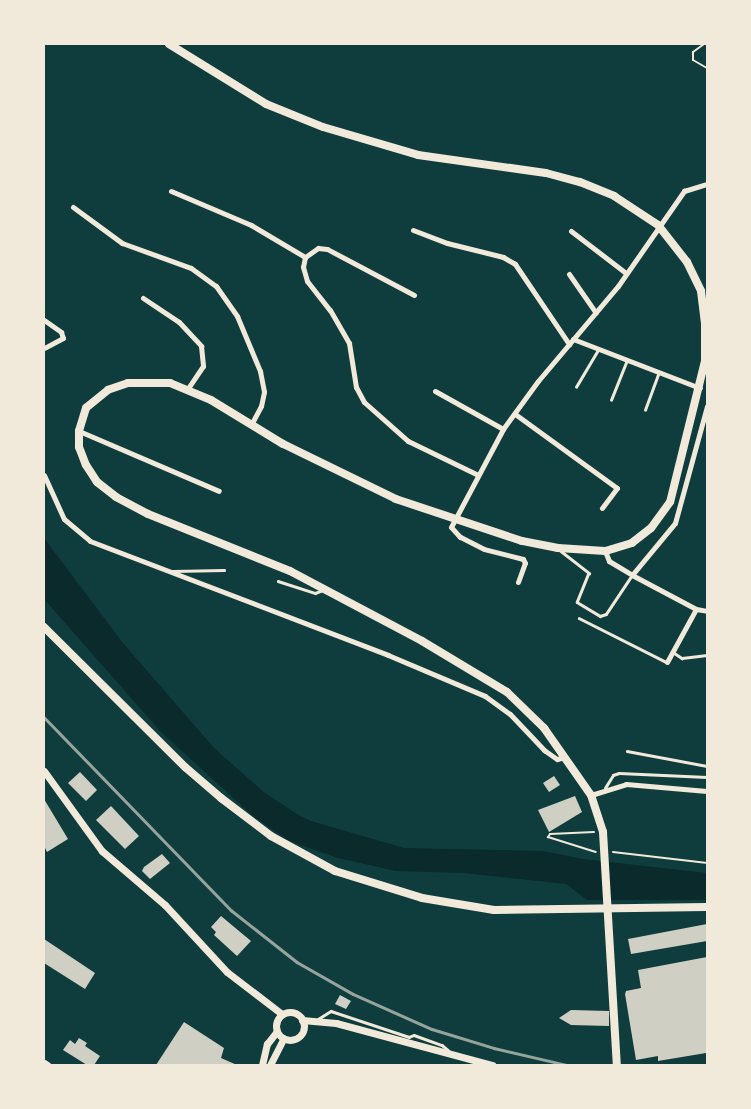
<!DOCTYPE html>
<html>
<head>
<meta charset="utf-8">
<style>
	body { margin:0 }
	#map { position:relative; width:751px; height:1109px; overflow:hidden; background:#0f3d3e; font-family:Barlow,sans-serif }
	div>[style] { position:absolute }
	.water>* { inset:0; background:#0a2a2b }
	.building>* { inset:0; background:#cfcfc3 }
	.path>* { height:2px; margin:-1px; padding:0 1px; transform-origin:1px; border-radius:1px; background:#f1e9da }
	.service>* { height:2.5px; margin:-1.25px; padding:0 1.25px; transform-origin:1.25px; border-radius:1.25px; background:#f1e9da }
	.minor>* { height:5px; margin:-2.5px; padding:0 2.5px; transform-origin:2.5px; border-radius:2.5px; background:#f1e9da }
	.tertiary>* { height:7px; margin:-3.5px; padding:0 3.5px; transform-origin:3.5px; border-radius:3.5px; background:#f1e9da }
	.tertiary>.ring { margin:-3.5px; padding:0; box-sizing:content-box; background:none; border:7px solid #f1e9da; border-radius:50% }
	.secondary>* { height:8px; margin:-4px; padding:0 4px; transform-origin:4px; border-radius:4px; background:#f1e9da }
	.rail>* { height:2.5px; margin:-1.25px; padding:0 1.25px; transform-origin:1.25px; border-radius:1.25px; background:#97a49c }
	span { translate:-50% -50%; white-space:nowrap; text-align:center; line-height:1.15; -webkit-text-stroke:5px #f1e9da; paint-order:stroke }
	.frame { position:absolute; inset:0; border:45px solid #f1e9da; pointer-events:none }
</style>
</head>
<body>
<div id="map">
	<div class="water">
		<i style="clip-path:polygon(44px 538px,123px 643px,215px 749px,265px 793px,297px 814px,311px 821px,404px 848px,543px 851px,583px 859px,707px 873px,707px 900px,587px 900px,566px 884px,463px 873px,396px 871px,338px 858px,289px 841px,253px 816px,161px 732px,44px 599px)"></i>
	</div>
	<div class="building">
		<i style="clip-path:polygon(80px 772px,97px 790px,86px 801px,68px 783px)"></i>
		<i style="clip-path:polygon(554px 776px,560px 785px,549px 792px,543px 783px)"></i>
		<i style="clip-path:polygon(575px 796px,582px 812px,549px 832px,538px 810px)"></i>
		<i style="clip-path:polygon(44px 799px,68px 839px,47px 852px,44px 846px)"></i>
		<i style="clip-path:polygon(111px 806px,139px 836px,125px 849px,96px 820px)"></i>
		<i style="clip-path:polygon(162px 854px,170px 863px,150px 879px,142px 871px,144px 867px)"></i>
		<i style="clip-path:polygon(221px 916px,251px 941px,237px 956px,214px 935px,216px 932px,211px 927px)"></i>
		<i style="clip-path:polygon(707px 924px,707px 941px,631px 954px,628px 939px)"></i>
		<i style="clip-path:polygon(44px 939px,95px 973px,85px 989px,44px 963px)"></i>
		<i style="clip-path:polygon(707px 957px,707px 1056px,706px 1053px,658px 1061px,658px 1056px,636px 1060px,625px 994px,626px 991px,641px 988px,638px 970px)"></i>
		<i style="clip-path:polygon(340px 995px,351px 1001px,346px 1009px,335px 1004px)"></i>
		<i style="clip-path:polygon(571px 1010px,609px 1011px,609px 1026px,571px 1025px,559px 1018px)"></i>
		<i style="clip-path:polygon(184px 1022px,224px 1048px,221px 1058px,237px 1065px,156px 1065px)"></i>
		<i style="clip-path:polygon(79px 1038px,87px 1043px,85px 1046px,100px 1056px,94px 1065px,87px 1065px,63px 1050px,70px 1040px,75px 1044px)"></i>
	</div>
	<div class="path">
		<i style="left:704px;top:44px;width:14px;rotate:144deg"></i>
		<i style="left:693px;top:52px;width:8px;rotate:90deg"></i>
		<i style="left:693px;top:60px;width:16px;rotate:30deg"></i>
		<i style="left:594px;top:832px;width:44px;rotate:177.4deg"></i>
		<i style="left:550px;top:834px;width:4px;rotate:124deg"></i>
		<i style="left:548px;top:837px;width:50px;rotate:17.4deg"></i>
		<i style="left:613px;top:852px;width:95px;rotate:6.7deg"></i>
	</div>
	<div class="service">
		<i style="left:576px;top:387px;width:43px;rotate:-59.3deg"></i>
		<i style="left:611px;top:400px;width:43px;rotate:-68.2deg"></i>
		<i style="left:645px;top:410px;width:40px;rotate:-69.8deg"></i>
		<i style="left:561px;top:551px;width:36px;rotate:38deg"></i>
		<i style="left:589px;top:573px;width:31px;rotate:112deg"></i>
		<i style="left:577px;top:602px;width:27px;rotate:31deg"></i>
		<i style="left:600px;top:616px;width:6px;rotate:-18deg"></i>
		<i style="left:606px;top:614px;width:47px;rotate:-56.3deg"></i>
		<i style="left:173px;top:571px;width:51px;rotate:-1.1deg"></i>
		<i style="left:278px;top:581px;width:39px;rotate:18deg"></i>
		<i style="left:315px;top:593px;width:9px;rotate:-21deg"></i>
		<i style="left:579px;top:618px;width:97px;rotate:26.8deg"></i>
		<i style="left:673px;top:652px;width:11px;rotate:34deg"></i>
		<i style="left:682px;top:658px;width:25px;rotate:-7deg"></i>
		<i style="left:627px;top:751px;width:81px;rotate:10.6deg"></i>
		<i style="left:605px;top:788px;width:15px;rotate:-58deg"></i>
		<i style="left:613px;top:775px;width:6px;rotate:-18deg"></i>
		<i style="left:619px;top:773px;width:88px;rotate:2.6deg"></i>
		<i style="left:318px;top:1019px;width:15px;rotate:-32deg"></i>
		<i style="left:331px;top:1011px;width:82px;rotate:18.4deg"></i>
		<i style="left:409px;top:1037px;width:5px;rotate:-22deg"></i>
		<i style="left:414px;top:1035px;width:30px;rotate:20deg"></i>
		<i style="left:442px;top:1045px;width:8px;rotate:40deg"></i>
	</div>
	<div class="minor">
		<i style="left:171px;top:191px;width:87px;rotate:23deg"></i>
		<i style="left:251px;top:225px;width:63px;rotate:30.7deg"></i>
		<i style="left:73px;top:207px;width:61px;rotate:36.3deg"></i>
		<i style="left:122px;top:243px;width:73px;rotate:19.9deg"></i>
		<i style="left:191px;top:268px;width:31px;rotate:36deg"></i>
		<i style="left:216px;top:286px;width:37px;rotate:55deg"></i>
		<i style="left:237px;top:316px;width:60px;rotate:67.3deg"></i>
		<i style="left:260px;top:371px;width:21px;rotate:79deg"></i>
		<i style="left:264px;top:392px;width:14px;rotate:102deg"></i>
		<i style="left:261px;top:406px;width:21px;rotate:118deg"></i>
		<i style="left:413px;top:230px;width:36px;rotate:21deg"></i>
		<i style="left:447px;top:243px;width:58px;rotate:14deg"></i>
		<i style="left:503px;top:257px;width:14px;rotate:30deg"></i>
		<i style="left:515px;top:264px;width:97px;rotate:56deg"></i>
		<i style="left:571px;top:231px;width:69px;rotate:37.4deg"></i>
		<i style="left:569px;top:274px;width:47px;rotate:55.3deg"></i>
		<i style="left:414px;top:295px;width:98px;rotate:-152.1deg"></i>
		<i style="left:327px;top:249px;width:9px;rotate:-174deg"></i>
		<i style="left:318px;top:248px;width:16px;rotate:145deg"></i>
		<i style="left:305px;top:257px;width:10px;rotate:101deg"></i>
		<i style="left:303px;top:267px;width:15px;rotate:74deg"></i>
		<i style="left:307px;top:281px;width:37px;rotate:52deg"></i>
		<i style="left:330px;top:310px;width:38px;rotate:60deg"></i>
		<i style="left:349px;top:343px;width:45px;rotate:81deg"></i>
		<i style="left:356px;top:387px;width:17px;rotate:62deg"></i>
		<i style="left:364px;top:402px;width:59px;rotate:41.6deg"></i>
		<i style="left:408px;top:441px;width:78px;rotate:25.9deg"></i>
		<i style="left:143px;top:298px;width:43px;rotate:33.7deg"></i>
		<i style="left:179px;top:322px;width:33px;rotate:47deg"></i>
		<i style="left:201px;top:346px;width:20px;rotate:84deg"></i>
		<i style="left:203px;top:366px;width:27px;rotate:124deg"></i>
		<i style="left:44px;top:320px;width:21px;rotate:35deg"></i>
		<i style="left:61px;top:332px;width:6px;rotate:72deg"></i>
		<i style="left:63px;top:338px;width:21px;rotate:152deg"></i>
		<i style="left:573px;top:339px;width:136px;rotate:21.1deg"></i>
		<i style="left:435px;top:391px;width:78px;rotate:29.2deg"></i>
		<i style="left:515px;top:414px;width:126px;rotate:36deg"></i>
		<i style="left:617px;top:488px;width:25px;rotate:127deg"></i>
		<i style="left:79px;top:431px;width:152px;rotate:23.2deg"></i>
		<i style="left:44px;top:475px;width:48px;rotate:65.6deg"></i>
		<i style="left:64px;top:519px;width:34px;rotate:40deg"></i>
		<i style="left:90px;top:541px;width:319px;rotate:20.9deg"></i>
		<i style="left:388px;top:655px;width:105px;rotate:22.9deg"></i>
		<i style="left:485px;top:696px;width:31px;rotate:36deg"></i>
		<i style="left:510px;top:714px;width:50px;rotate:46.6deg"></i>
		<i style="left:544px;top:750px;width:16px;rotate:35deg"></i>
		<i style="left:557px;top:759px;width:8px;rotate:-14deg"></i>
		<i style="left:605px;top:551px;width:11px;rotate:68deg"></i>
		<i style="left:609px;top:561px;width:27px;rotate:31deg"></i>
		<i style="left:632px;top:575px;width:72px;rotate:28deg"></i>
		<i style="left:696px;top:609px;width:11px;rotate:10deg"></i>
		<i style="left:632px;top:575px;width:67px;rotate:-50.4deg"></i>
		<i style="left:675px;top:523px;width:121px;rotate:-74.7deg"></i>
		<i style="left:518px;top:582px;width:20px;rotate:-70deg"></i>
		<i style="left:525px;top:563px;width:4px;rotate:-117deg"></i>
		<i style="left:523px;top:559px;width:40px;rotate:-165.6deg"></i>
		<i style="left:484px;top:549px;width:27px;rotate:-153deg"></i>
		<i style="left:460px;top:537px;width:13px;rotate:-132deg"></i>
		<i style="left:451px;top:527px;width:111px;rotate:-62deg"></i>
		<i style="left:503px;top:429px;width:59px;rotate:-53.9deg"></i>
		<i style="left:538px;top:381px;width:124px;rotate:-49.9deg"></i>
		<i style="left:618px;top:286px;width:116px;rotate:-55.2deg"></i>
		<i style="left:684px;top:191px;width:24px;rotate:-17deg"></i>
		<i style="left:667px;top:662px;width:60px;rotate:-61.3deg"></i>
		<i style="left:591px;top:795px;width:37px;rotate:-17deg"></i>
		<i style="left:626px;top:784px;width:81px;rotate:4.9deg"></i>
	</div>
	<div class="tertiary">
		<i style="left:44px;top:771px;width:99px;rotate:54.1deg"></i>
		<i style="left:102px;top:851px;width:83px;rotate:40.6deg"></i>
		<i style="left:165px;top:905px;width:91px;rotate:47.2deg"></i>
		<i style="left:227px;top:972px;width:69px;rotate:37.4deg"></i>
		<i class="ring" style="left:276px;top:1012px;width:21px;height:21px"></i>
		<i style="left:302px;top:1020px;width:34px;rotate:5deg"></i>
		<i style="left:336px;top:1023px;width:162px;rotate:15.1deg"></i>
		<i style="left:44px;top:1063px;width:4px;rotate:34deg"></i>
		<i style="left:262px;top:1065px;width:22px;rotate:-77deg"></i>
		<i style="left:267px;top:1044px;width:16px;rotate:-52deg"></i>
		<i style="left:270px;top:1065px;width:30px;rotate:-63deg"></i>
	</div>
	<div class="secondary">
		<i style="left:169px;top:44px;width:114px;rotate:31.7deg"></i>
		<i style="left:266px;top:104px;width:61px;rotate:22deg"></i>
		<i style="left:323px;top:127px;width:99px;rotate:16.4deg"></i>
		<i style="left:418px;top:155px;width:129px;rotate:8deg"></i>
		<i style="left:546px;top:173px;width:35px;rotate:15deg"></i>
		<i style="left:580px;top:182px;width:37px;rotate:22deg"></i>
		<i style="left:614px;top:196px;width:53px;rotate:33.4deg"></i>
		<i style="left:658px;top:225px;width:47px;rotate:51.9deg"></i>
		<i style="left:687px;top:262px;width:32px;rotate:64deg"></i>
		<i style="left:701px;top:291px;width:35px;rotate:83deg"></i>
		<i style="left:705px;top:326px;width:35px;rotate:90deg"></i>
		<i style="left:705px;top:361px;width:145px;rotate:103.9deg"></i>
		<i style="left:670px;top:502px;width:32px;rotate:126deg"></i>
		<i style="left:651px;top:528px;width:24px;rotate:142deg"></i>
		<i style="left:632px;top:543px;width:28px;rotate:163deg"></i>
		<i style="left:605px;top:551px;width:47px;rotate:-176.3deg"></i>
		<i style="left:558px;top:548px;width:37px;rotate:-169deg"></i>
		<i style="left:522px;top:541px;width:133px;rotate:-161.6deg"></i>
		<i style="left:396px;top:499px;width:126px;rotate:-154deg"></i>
		<i style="left:283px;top:444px;width:84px;rotate:-148.6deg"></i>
		<i style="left:211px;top:400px;width:44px;rotate:-157.5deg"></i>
		<i style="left:170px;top:383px;width:42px;rotate:180deg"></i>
		<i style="left:128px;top:383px;width:21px;rotate:161deg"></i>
		<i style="left:108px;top:390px;width:28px;rotate:141deg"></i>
		<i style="left:86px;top:408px;width:24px;rotate:107deg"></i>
		<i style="left:79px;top:431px;width:16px;rotate:90deg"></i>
		<i style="left:79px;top:447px;width:19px;rotate:69deg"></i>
		<i style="left:86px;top:465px;width:20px;rotate:57deg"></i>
		<i style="left:97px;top:482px;width:24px;rotate:38deg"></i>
		<i style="left:116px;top:497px;width:36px;rotate:28deg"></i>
		<i style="left:148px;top:514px;width:153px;rotate:21.9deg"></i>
		<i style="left:290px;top:571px;width:149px;rotate:27.9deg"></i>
		<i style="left:422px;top:641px;width:99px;rotate:31deg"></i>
		<i style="left:507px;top:692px;width:52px;rotate:44.2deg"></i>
		<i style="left:544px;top:728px;width:82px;rotate:55deg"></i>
		<i style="left:591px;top:795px;width:39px;rotate:72deg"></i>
		<i style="left:603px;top:832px;width:233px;rotate:86.6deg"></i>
		<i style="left:44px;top:627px;width:199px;rotate:44.8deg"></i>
		<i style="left:185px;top:767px;width:48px;rotate:40.7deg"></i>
		<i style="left:221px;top:798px;width:63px;rotate:37.2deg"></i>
		<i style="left:271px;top:836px;width:73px;rotate:28.7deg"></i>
		<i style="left:335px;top:871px;width:91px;rotate:17.2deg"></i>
		<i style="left:422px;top:898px;width:73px;rotate:9.5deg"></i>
		<i style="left:494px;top:910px;width:213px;rotate:-0.8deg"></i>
	</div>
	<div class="rail">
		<i style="left:44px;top:717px;width:269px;rotate:45.9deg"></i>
		<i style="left:231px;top:910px;width:84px;rotate:38.2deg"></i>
		<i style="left:297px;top:962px;width:64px;rotate:29.7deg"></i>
		<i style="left:353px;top:994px;width:86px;rotate:23.9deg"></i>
		<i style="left:432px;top:1029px;width:65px;rotate:17deg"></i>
		<i style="left:494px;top:1048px;width:75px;rotate:13.1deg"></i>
	</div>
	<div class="frame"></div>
</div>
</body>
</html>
